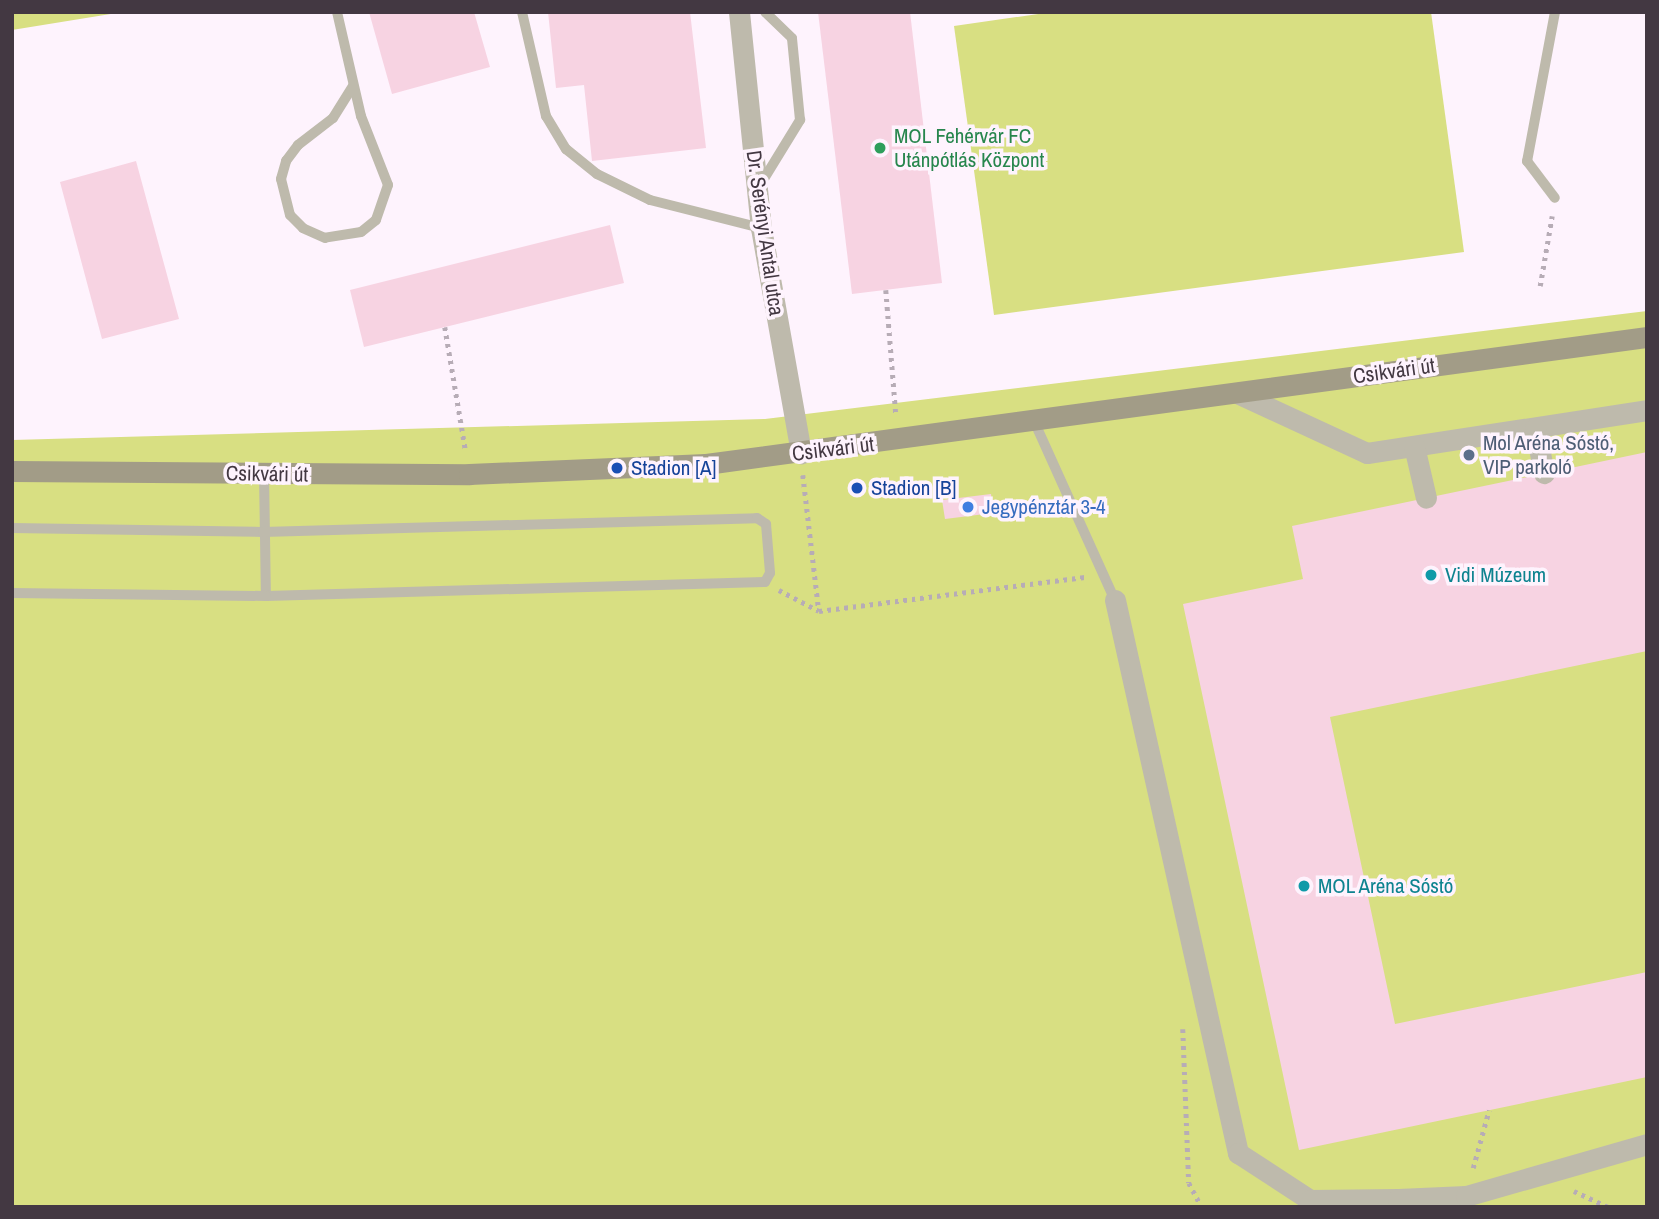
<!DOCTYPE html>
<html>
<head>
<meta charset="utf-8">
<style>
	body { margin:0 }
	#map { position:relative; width:1659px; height:1219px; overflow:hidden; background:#fef3fd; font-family:"Archivo Narrow",sans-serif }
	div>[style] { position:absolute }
	.green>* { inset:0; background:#d8df82 }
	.building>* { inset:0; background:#f7d3e2 }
	.path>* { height:4.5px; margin-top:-2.25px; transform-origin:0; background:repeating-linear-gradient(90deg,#b7acb6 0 3.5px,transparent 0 8.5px) }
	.lane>* { height:10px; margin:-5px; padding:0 5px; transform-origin:5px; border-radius:5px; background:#bebaac }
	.street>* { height:21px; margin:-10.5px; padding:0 10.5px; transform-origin:10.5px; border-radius:10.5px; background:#bebaac }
	.secondary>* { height:21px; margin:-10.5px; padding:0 10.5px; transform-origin:10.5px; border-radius:10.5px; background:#a29c87 }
	.dots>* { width:19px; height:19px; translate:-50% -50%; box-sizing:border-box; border:4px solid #fef3fd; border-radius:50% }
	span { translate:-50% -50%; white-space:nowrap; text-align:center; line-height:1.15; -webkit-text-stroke:7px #fef3fd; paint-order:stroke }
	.leisure-label { font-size:21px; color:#27864d }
	.left { translate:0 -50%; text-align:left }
	.street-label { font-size:21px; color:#433842 }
	.service-label { font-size:21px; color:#4e5e75 }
	.transit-label { font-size:21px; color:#164399 }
	.shop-label { font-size:21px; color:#366cbe }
	.culture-label { font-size:21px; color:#0d838f }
	.frame { position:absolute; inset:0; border:14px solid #433842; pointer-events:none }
</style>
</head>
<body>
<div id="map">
	<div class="green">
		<i style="clip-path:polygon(12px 12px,123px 12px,12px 30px)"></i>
		<i style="clip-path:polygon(1052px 12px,1431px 12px,1464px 252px,994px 315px,954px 26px)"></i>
		<i style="clip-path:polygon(1647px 311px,1647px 1207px,12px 1207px,12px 440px,765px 419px)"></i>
	</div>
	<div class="building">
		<i style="clip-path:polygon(369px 12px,474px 12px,490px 67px,392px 94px)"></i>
		<i style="clip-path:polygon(548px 12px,690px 12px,706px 148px,592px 161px,584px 85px,556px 88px)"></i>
		<i style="clip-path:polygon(818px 12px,910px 12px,942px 283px,852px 294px)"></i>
		<i style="clip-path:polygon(136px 161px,179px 319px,102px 339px,60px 182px)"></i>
		<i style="clip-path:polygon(610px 225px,624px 283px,364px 347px,350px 290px)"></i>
		<i style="clip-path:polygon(1647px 452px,1647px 651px,1330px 717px,1395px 1024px,1647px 972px,1647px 1077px,1299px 1150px,1183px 604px,1303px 579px,1292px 526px)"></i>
		<i style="clip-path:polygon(991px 494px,993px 513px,945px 519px,942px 500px)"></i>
	</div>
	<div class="path">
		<i style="left:1540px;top:286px;width:71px;rotate:-80.3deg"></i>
		<i style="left:886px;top:290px;width:125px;rotate:85.4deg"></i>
		<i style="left:445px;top:327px;width:127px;rotate:80.5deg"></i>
		<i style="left:803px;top:475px;width:137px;rotate:83.3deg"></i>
		<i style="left:779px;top:590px;width:45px;rotate:27.7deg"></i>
		<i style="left:819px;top:611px;width:268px;rotate:-7.3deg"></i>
		<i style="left:1183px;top:1029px;width:154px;rotate:87.8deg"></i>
		<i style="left:1189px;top:1183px;width:27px;rotate:62deg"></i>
		<i style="left:1473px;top:1168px;width:60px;rotate:-74.6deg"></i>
		<i style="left:1574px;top:1191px;width:38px;rotate:25deg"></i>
	</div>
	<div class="lane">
		<i style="left:337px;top:12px;width:107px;rotate:77deg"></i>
		<i style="left:361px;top:116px;width:74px;rotate:68.6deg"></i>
		<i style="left:388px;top:185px;width:37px;rotate:109deg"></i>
		<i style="left:376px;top:220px;width:19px;rotate:141deg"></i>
		<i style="left:361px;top:232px;width:36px;rotate:171deg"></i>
		<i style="left:325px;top:238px;width:24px;rotate:-156deg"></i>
		<i style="left:303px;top:228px;width:18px;rotate:-135deg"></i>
		<i style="left:290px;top:215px;width:37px;rotate:-104deg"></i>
		<i style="left:281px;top:179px;width:19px;rotate:-74deg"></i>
		<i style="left:286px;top:161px;width:20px;rotate:-53deg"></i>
		<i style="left:298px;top:145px;width:44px;rotate:-37.6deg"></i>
		<i style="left:333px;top:118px;width:38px;rotate:-58deg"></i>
		<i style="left:522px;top:12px;width:107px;rotate:77deg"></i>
		<i style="left:546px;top:116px;width:39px;rotate:59deg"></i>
		<i style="left:566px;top:149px;width:40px;rotate:39deg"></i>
		<i style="left:597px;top:174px;width:59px;rotate:26.1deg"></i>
		<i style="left:650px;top:200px;width:114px;rotate:14.2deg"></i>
		<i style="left:1555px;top:12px;width:152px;rotate:100.6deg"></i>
		<i style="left:1527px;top:161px;width:46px;rotate:52.9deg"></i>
		<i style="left:759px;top:187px;width:79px;rotate:-58.5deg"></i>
		<i style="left:800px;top:120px;width:82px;rotate:-95.6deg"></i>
		<i style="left:792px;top:38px;width:37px;rotate:-136deg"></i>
		<i style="left:1034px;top:421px;width:196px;rotate:65.7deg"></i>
		<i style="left:264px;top:474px;width:122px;rotate:89.1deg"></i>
		<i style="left:12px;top:528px;width:251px;rotate:0.9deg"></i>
		<i style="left:263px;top:532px;width:494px;rotate:-1.6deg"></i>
		<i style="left:757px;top:518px;width:11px;rotate:34deg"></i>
		<i style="left:766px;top:524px;width:49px;rotate:85.3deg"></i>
		<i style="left:770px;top:573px;width:10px;rotate:119deg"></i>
		<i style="left:765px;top:582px;width:499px;rotate:178.4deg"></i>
		<i style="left:266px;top:596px;width:254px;rotate:-179.3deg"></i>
	</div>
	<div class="street">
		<i style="left:739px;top:12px;width:217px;rotate:84.2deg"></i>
		<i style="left:761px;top:228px;width:229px;rotate:79.9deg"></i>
		<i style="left:1237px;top:393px;width:143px;rotate:24.8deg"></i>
		<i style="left:1367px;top:453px;width:283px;rotate:-8.7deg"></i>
		<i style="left:1535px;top:428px;width:46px;rotate:78.7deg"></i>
		<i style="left:1414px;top:446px;width:53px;rotate:77deg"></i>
		<i style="left:1115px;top:600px;width:567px;rotate:77.46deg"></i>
		<i style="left:1238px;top:1153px;width:86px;rotate:33.1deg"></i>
		<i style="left:1310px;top:1200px;width:88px;rotate:-0.7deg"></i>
		<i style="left:1398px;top:1199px;width:68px;rotate:-2.5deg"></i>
		<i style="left:1466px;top:1196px;width:188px;rotate:-16deg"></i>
	</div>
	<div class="secondary">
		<i style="left:12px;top:471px;width:457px;rotate:0.4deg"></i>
		<i style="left:469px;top:474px;width:237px;rotate:-2.4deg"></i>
		<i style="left:706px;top:464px;width:950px;rotate:-7.69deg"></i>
	</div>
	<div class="dots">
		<i style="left:880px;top:148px;background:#2e9e5b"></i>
		<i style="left:1469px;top:455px;background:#5c6f8a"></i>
		<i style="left:617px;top:468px;background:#1a4fb4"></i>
		<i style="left:857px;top:488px;background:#1a4fb4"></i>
		<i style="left:968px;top:507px;background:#3f7fe0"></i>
		<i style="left:1431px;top:575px;background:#0f9aa8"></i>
		<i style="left:1304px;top:886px;background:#0f9aa8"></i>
	</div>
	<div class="leisure-label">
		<span class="left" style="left:894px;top:148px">MOL Fehérvár FC<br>Utánpótlás Központ</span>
	</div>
	<div class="street-label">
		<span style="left:765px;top:233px;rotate:82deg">Dr. Serényi Antal utca</span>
		<span style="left:1394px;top:371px;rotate:-8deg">Csikvári út</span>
		<span style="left:833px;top:449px;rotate:-7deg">Csikvári út</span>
		<span style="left:267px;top:474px;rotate:1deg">Csikvári út</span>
	</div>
	<div class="service-label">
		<span class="left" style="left:1483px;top:455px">Mol Aréna Sóstó,<br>VIP parkoló</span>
	</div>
	<div class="transit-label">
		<span class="left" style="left:631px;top:468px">Stadion [A]</span>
		<span class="left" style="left:871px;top:488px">Stadion [B]</span>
	</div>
	<div class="shop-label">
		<span class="left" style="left:982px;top:507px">Jegypénztár 3-4</span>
	</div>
	<div class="culture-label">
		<span class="left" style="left:1445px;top:575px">Vidi Múzeum</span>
		<span class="left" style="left:1318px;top:886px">MOL Aréna Sóstó</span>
	</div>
	<div class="frame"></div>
</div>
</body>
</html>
